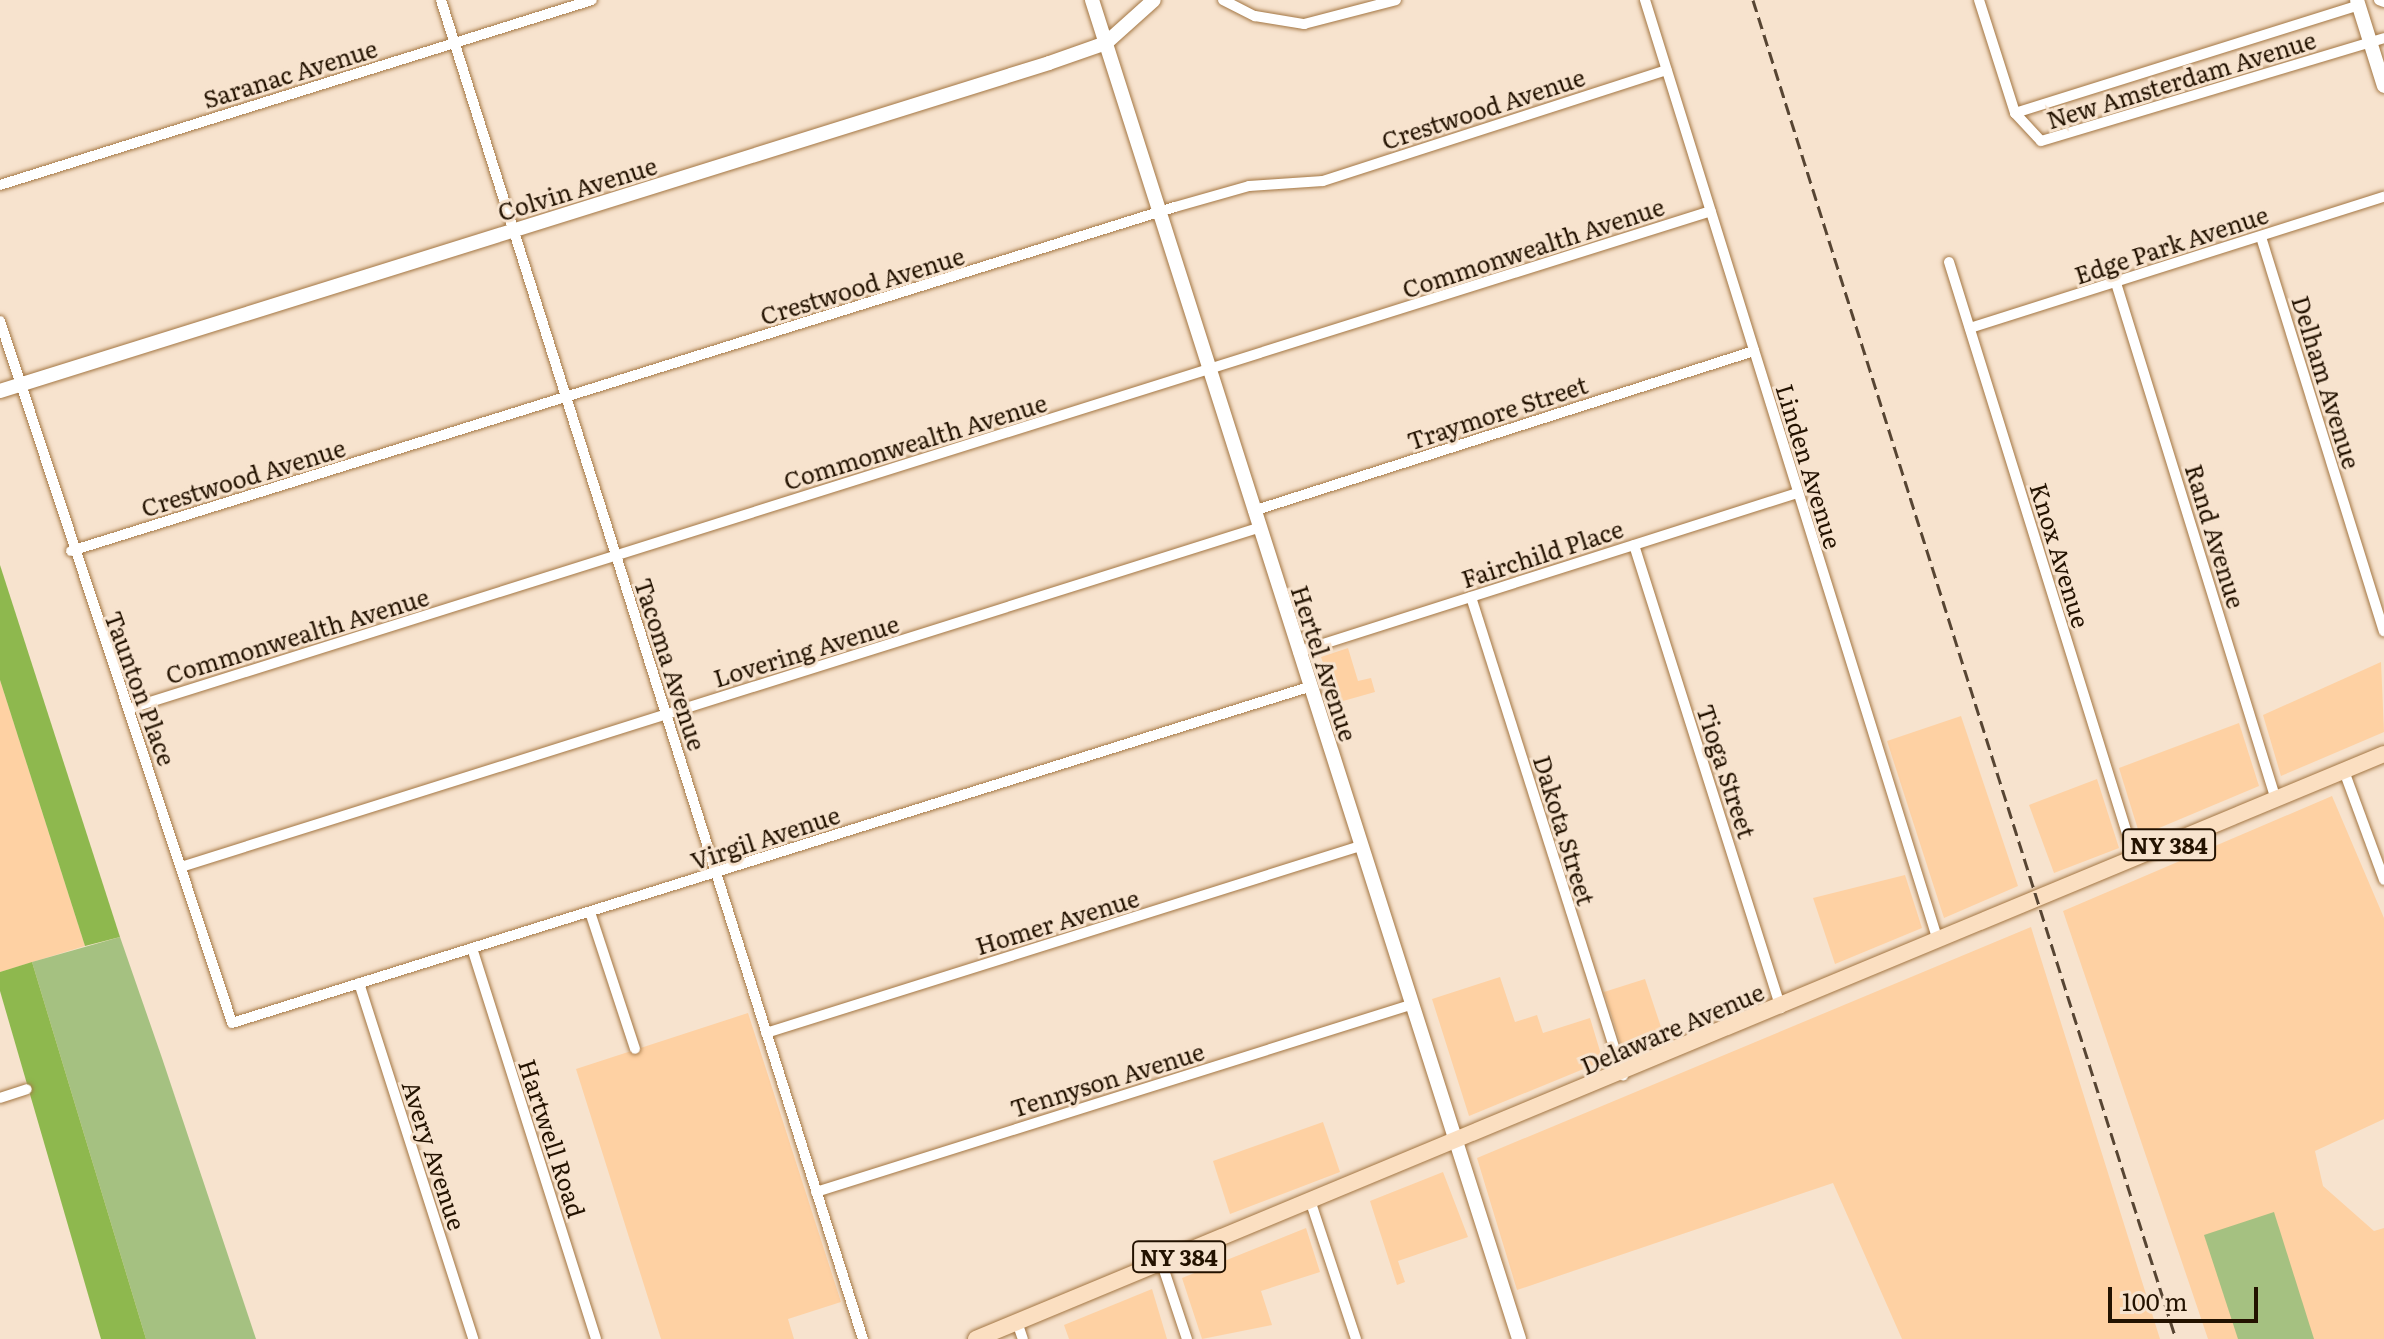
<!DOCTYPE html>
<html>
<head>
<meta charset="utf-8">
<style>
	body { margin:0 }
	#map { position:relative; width:2384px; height:1339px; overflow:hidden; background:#f7e3ce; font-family:Literata,serif }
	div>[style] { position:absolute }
	.built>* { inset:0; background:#fed1a3 }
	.green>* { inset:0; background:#a5c181 }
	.forest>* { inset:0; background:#8eb84e }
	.roads { filter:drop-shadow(0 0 2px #a37643) drop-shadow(0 0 2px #a37643) }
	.minor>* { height:10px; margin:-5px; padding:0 5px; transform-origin:5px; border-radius:5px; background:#fff }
	.tertiary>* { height:14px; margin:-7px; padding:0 7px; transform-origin:7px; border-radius:7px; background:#fff }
	.primary>* { height:16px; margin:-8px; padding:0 8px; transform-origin:8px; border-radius:8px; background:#fbdfc1 }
	.rail>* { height:3px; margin-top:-1.5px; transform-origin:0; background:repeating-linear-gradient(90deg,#574533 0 12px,transparent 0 18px) }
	span { translate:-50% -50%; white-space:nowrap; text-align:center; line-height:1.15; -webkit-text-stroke:6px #f7e3ce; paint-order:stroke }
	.shield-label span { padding:2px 6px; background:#f7e3ce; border:2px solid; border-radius:6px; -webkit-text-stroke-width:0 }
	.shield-label { font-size:22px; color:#231200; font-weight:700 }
	.street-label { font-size:24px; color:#231200 }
	.scale { position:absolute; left:2108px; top:1287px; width:150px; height:36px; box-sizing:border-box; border:4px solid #231200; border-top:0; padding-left:10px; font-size:24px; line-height:28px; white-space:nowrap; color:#231200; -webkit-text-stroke:6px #f7e3ce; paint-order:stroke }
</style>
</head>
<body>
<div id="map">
	<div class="built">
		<i style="clip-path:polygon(1348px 648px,1358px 681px,1371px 678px,1375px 692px,1336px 703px,1321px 657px)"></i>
		<i style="clip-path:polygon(2381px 662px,2384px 732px,2281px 776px,2263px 715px)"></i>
		<i style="clip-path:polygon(0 680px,85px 946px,0 972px)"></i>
		<i style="clip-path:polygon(1961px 716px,2018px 886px,1944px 918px,1887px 741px)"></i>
		<i style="clip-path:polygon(2239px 723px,2259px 786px,2140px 836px,2119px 768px)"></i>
		<i style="clip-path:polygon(2097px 779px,2119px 848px,2054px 873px,2029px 805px)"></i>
		<i style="clip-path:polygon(2332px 796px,2384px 918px,2384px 1119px,2315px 1151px,2323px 1186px,2374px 1231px,2384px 1228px,2384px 1339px,2208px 1339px,2063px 911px)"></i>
		<i style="clip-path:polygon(1905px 875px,1922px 928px,1835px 964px,1813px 898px)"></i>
		<i style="clip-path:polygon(2031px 927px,2160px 1339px,1902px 1339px,1833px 1183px,1517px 1290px,1477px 1158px)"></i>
		<i style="clip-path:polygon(1500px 977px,1515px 1022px,1537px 1015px,1543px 1033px,1590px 1018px,1603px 1061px,1469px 1116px,1432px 999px)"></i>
		<i style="clip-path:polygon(1645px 979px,1665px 1039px,1624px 1054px,1604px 992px)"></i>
		<i style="clip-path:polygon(748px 1013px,841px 1302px,788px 1319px,794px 1339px,661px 1339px,576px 1069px)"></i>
		<i style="clip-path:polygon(1323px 1122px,1340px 1172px,1230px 1214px,1213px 1161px)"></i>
		<i style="clip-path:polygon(1443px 1172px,1468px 1237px,1398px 1261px,1405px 1282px,1397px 1285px,1370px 1201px)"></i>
		<i style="clip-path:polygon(1306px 1228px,1320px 1272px,1261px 1291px,1272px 1325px,1202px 1339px,1182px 1278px)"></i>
		<i style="clip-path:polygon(1152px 1289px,1167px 1339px,1069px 1339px,1064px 1325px)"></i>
	</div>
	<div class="green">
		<i style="clip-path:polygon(120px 937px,162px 1058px,256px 1339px,146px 1339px,32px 962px)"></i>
		<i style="clip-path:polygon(2274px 1212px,2314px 1339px,2238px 1339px,2204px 1235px)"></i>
	</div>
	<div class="forest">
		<i style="clip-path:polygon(0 565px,120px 937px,85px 946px,0 680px)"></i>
		<i style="clip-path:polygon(32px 962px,146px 1339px,101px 1339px,0 991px,0 972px)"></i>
	</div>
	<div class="roads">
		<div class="minor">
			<i style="left:441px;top:0;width:1404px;rotate:72.51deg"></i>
			<i style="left:1223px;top:0;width:36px;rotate:27deg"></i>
			<i style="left:1255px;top:16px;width:50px;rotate:9.3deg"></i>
			<i style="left:1304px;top:24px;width:95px;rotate:-14.6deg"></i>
			<i style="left:1645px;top:0;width:986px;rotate:72.7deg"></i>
			<i style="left:1979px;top:0;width:119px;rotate:72.3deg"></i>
			<i style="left:2015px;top:113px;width:38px;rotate:47deg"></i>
			<i style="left:2041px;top:141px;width:358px;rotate:-16.7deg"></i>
			<i style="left:2379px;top:0;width:5px;rotate:22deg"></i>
			<i style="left:2015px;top:113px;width:361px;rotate:-17.4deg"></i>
			<i style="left:0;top:185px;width:620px;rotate:-17.35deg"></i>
			<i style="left:2261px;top:237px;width:413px;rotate:72.7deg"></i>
			<i style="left:1949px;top:262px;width:625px;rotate:72.7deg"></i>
			<i style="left:2116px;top:283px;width:541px;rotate:72.8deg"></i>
			<i style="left:0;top:321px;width:739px;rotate:71.71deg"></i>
			<i style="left:232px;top:1023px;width:1128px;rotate:-17.33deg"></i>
			<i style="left:1970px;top:328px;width:434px;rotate:-17.6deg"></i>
			<i style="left:1253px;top:511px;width:526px;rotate:-17.71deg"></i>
			<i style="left:1634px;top:545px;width:486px;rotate:72.4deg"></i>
			<i style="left:71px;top:551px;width:1156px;rotate:-17.31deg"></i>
			<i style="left:1175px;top:207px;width:77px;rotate:-15.8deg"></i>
			<i style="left:1249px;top:186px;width:74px;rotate:-3.9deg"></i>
			<i style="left:1323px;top:181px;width:361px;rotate:-17.9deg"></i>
			<i style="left:1471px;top:597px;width:502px;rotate:72.36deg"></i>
			<i style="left:1298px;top:652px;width:524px;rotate:-17.67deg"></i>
			<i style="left:131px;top:708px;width:1656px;rotate:-17.46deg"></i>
			<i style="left:2344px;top:771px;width:116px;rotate:69.8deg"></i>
			<i style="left:181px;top:867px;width:1129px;rotate:-17.47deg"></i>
			<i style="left:590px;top:912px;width:144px;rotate:71.8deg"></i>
			<i style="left:472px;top:948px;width:410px;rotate:72.4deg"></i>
			<i style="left:359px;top:983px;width:374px;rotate:72.2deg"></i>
			<i style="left:766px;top:1033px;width:623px;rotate:-17.47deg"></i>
			<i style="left:0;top:1098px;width:28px;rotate:-18deg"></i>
			<i style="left:816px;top:1192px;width:623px;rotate:-17.47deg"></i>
			<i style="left:1311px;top:1203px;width:143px;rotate:71.7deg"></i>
			<i style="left:1162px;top:1264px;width:79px;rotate:71.6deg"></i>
			<i style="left:1017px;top:1322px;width:18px;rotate:71deg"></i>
		</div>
		<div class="tertiary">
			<i style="left:1092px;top:0;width:1405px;rotate:72.31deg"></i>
			<i style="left:2357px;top:0;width:90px;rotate:72.6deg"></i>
			<i style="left:0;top:391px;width:1099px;rotate:-17.36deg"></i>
			<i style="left:1049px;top:63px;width:60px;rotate:-19.3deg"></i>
			<i style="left:1106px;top:43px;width:64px;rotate:-41.9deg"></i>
		</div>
		<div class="primary">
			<i style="left:976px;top:1339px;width:1525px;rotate:-22.56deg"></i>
		</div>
	</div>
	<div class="rail">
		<i style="left:1753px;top:0;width:1404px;rotate:72.47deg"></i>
	</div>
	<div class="shield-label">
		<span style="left:2169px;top:845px">NY 384</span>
		<span style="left:1179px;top:1257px">NY 384</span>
	</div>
	<div class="street-label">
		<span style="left:290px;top:73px;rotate:-17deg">Saranac Avenue</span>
		<span style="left:2181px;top:79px;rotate:-17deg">New Amsterdam Avenue</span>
		<span style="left:1483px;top:108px;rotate:-18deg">Crestwood Avenue</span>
		<span style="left:577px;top:188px;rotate:-17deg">Colvin Avenue</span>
		<span style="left:2171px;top:244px;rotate:-18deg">Edge Park Avenue</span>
		<span style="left:1533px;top:247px;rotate:-18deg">Commonwealth Avenue</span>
		<span style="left:862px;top:285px;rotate:-17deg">Crestwood Avenue</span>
		<span style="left:2327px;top:382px;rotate:73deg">Delham Avenue</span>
		<span style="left:1497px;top:412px;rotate:-18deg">Traymore Street</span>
		<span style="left:915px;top:441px;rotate:-17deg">Commonwealth Avenue</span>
		<span style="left:1810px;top:466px;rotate:73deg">Linden Avenue</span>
		<span style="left:243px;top:477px;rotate:-17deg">Crestwood Avenue</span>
		<span style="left:2216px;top:536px;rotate:73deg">Rand Avenue</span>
		<span style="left:1542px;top:553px;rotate:-18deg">Fairchild Place</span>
		<span style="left:2061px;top:555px;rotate:73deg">Knox Avenue</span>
		<span style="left:297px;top:635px;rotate:-17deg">Commonwealth Avenue</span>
		<span style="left:806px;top:650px;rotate:-17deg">Lovering Avenue</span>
		<span style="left:1325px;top:663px;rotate:72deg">Hertel Avenue</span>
		<span style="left:671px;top:664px;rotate:72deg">Tacoma Avenue</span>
		<span style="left:141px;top:688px;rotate:70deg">Taunton Place</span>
		<span style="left:1727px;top:771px;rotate:72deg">Tioga Street</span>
		<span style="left:1565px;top:830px;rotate:73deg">Dakota Street</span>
		<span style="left:765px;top:837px;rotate:-18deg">Virgil Avenue</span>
		<span style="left:1057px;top:921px;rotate:-17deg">Homer Avenue</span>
		<span style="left:1672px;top:1028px;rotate:-23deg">Delaware Avenue</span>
		<span style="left:1107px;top:1079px;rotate:-17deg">Tennyson Avenue</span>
		<span style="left:553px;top:1138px;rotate:72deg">Hartwell Road</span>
		<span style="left:435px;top:1155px;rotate:72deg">Avery Avenue</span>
	</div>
	<div class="scale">100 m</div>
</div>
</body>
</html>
